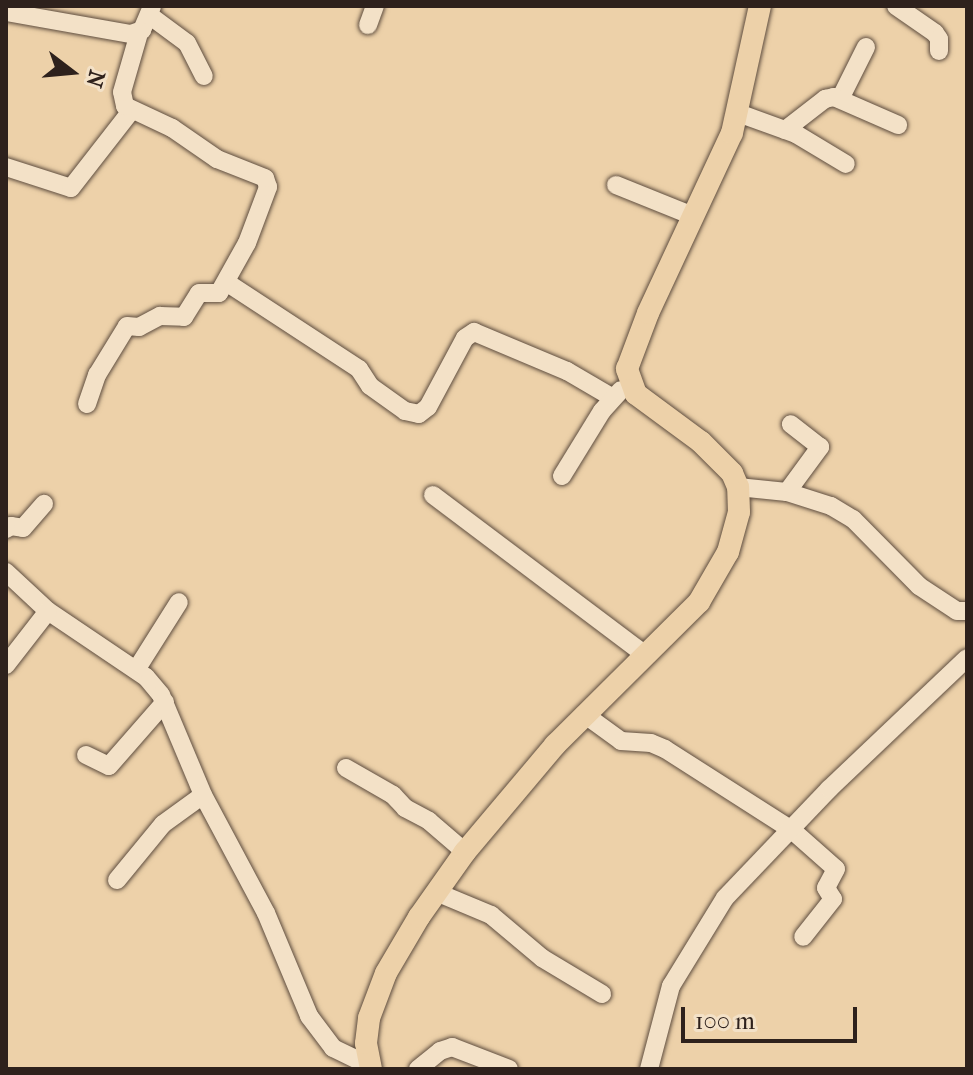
<!DOCTYPE html>
<html>
<head>
<meta charset="utf-8">
<style>
	body { margin:0 }
	#map { position:relative; width:973px; height:1075px; overflow:hidden; background:#edd1a9; font-family:"IM FELL French Canon",serif }
	div>[style] { position:absolute }
	.roads { filter:drop-shadow(0 0 2px #5e4d3f) drop-shadow(0 0 2px #5e4d3f) }
	.minor>* { height:18px; margin:-9px; padding:0 9px; transform-origin:9px; border-radius:9px; background:#f3e1c7 }
	.major>* { height:22px; margin:-11px; padding:0 11px; transform-origin:11px; border-radius:11px; background:#edd1a9 }
	span { translate:-50% -50%; white-space:nowrap; text-align:center; line-height:1.15; -webkit-text-stroke:7px #f3e1c7; paint-order:stroke }
	.frame { position:absolute; inset:0; border:8px solid #2e211c; pointer-events:none }
	.north { position:absolute; left:32px; top:32px; width:80px; height:80px; -webkit-text-stroke:6px #f3e1c7; paint-order:stroke; rotate:106deg; font-size:22px; font-weight:700; line-height:32px; text-align:center; color:#2e211c }
	.north::after { content:''; display:block; margin:auto; width:28px; height:36px; background:#2e211c; clip-path:polygon(50% 0,100% 100%,50% 72%,0 100%) }
	.scale { position:absolute; left:681px; top:1007px; width:176px; height:36px; box-sizing:border-box; border:4px solid #2e211c; border-top:0; padding-left:10px; font-size:24px; line-height:28px; white-space:nowrap; color:#2e211c; -webkit-text-stroke:6px #f3e1c7; paint-order:stroke }
</style>
</head>
<body>
<div id="map">
	<div class="roads">
		<div class="minor">
			<i style="left:896px;top:6px;width:47px;rotate:34.7deg"></i>
			<i style="left:935px;top:33px;width:7px;rotate:56deg"></i>
			<i style="left:939px;top:39px;width:12px;rotate:90deg"></i>
			<i style="left:6px;top:12px;width:127px;rotate:10deg"></i>
			<i style="left:131px;top:34px;width:12px;rotate:-20deg"></i>
			<i style="left:142px;top:30px;width:26px;rotate:-67deg"></i>
			<i style="left:149px;top:15px;width:47px;rotate:36.4deg"></i>
			<i style="left:187px;top:43px;width:37px;rotate:63deg"></i>
			<i style="left:368px;top:25px;width:20px;rotate:-70deg"></i>
			<i style="left:840px;top:99px;width:58px;rotate:-63.4deg"></i>
			<i style="left:738px;top:113px;width:62px;rotate:19.9deg"></i>
			<i style="left:796px;top:134px;width:58px;rotate:31deg"></i>
			<i style="left:785px;top:130px;width:51px;rotate:-37.8deg"></i>
			<i style="left:825px;top:99px;width:9px;rotate:-13deg"></i>
			<i style="left:834px;top:97px;width:70px;rotate:23.6deg"></i>
			<i style="left:6px;top:167px;width:68px;rotate:17.9deg"></i>
			<i style="left:71px;top:188px;width:98px;rotate:-52.1deg"></i>
			<i style="left:616px;top:185px;width:83px;rotate:21.9deg"></i>
			<i style="left:226px;top:282px;width:159px;rotate:33.2deg"></i>
			<i style="left:359px;top:369px;width:20px;rotate:57deg"></i>
			<i style="left:370px;top:386px;width:43px;rotate:35.5deg"></i>
			<i style="left:405px;top:411px;width:14px;rotate:12deg"></i>
			<i style="left:419px;top:414px;width:11px;rotate:-38deg"></i>
			<i style="left:428px;top:407px;width:78px;rotate:-61.8deg"></i>
			<i style="left:465px;top:338px;width:11px;rotate:-34deg"></i>
			<i style="left:474px;top:332px;width:101px;rotate:22.8deg"></i>
			<i style="left:567px;top:371px;width:53px;rotate:30.4deg"></i>
			<i style="left:87px;top:404px;width:31px;rotate:-71deg"></i>
			<i style="left:97px;top:375px;width:57px;rotate:-58.5deg"></i>
			<i style="left:127px;top:326px;width:12px;rotate:5deg"></i>
			<i style="left:139px;top:327px;width:24px;rotate:-28deg"></i>
			<i style="left:160px;top:316px;width:24px;rotate:2deg"></i>
			<i style="left:184px;top:317px;width:28px;rotate:-58deg"></i>
			<i style="left:199px;top:293px;width:20px"></i>
			<i style="left:219px;top:293px;width:57px;rotate:-60.8deg"></i>
			<i style="left:247px;top:243px;width:60px;rotate:-69.4deg"></i>
			<i style="left:268px;top:187px;width:9px;rotate:-108deg"></i>
			<i style="left:265px;top:178px;width:52px;rotate:-158.4deg"></i>
			<i style="left:217px;top:159px;width:55px;rotate:-145.4deg"></i>
			<i style="left:172px;top:128px;width:52px;rotate:-154.9deg"></i>
			<i style="left:125px;top:106px;width:14px;rotate:-102deg"></i>
			<i style="left:122px;top:92px;width:61px;rotate:-73.9deg"></i>
			<i style="left:562px;top:476px;width:76px;rotate:-58.4deg"></i>
			<i style="left:602px;top:411px;width:28px;rotate:-48deg"></i>
			<i style="left:738px;top:487px;width:49px;rotate:5.8deg"></i>
			<i style="left:787px;top:492px;width:46px;rotate:17.7deg"></i>
			<i style="left:831px;top:506px;width:26px;rotate:31deg"></i>
			<i style="left:853px;top:519px;width:94px;rotate:45.4deg"></i>
			<i style="left:919px;top:586px;width:45px;rotate:33.3deg"></i>
			<i style="left:957px;top:611px;width:10px"></i>
			<i style="left:787px;top:492px;width:56px;rotate:-53.7deg"></i>
			<i style="left:820px;top:447px;width:37px;rotate:-142deg"></i>
			<i style="left:433px;top:495px;width:264px;rotate:37deg"></i>
			<i style="left:6px;top:529px;width:6px;rotate:-31deg"></i>
			<i style="left:11px;top:526px;width:12px;rotate:9deg"></i>
			<i style="left:23px;top:528px;width:32px;rotate:-49deg"></i>
			<i style="left:6px;top:572px;width:57px;rotate:42.9deg"></i>
			<i style="left:48px;top:611px;width:118px;rotate:34deg"></i>
			<i style="left:146px;top:677px;width:23px;rotate:50deg"></i>
			<i style="left:161px;top:695px;width:108px;rotate:67.2deg"></i>
			<i style="left:203px;top:795px;width:134px;rotate:61.9deg"></i>
			<i style="left:266px;top:913px;width:112px;rotate:67.3deg"></i>
			<i style="left:309px;top:1016px;width:40px;rotate:53deg"></i>
			<i style="left:333px;top:1048px;width:41px;rotate:25.9deg"></i>
			<i style="left:6px;top:665px;width:68px;rotate:-52.1deg"></i>
			<i style="left:136px;top:670px;width:80px;rotate:-57.7deg"></i>
			<i style="left:584px;top:714px;width:46px;rotate:36.1deg"></i>
			<i style="left:621px;top:741px;width:30px;rotate:4deg"></i>
			<i style="left:651px;top:743px;width:15px;rotate:23deg"></i>
			<i style="left:665px;top:749px;width:152px;rotate:32.6deg"></i>
			<i style="left:793px;top:831px;width:57px;rotate:41.5deg"></i>
			<i style="left:836px;top:869px;width:21px;rotate:118deg"></i>
			<i style="left:826px;top:888px;width:13px;rotate:58deg"></i>
			<i style="left:833px;top:899px;width:48px;rotate:128.3deg"></i>
			<i style="left:86px;top:755px;width:25px;rotate:26deg"></i>
			<i style="left:109px;top:766px;width:85px;rotate:-48.8deg"></i>
			<i style="left:346px;top:768px;width:54px;rotate:29.9deg"></i>
			<i style="left:393px;top:795px;width:18px;rotate:47deg"></i>
			<i style="left:405px;top:808px;width:27px;rotate:28deg"></i>
			<i style="left:429px;top:821px;width:48px;rotate:40.7deg"></i>
			<i style="left:117px;top:880px;width:72px;rotate:-50.6deg"></i>
			<i style="left:163px;top:824px;width:49px;rotate:-35.9deg"></i>
			<i style="left:436px;top:892px;width:60px;rotate:22.7deg"></i>
			<i style="left:491px;top:915px;width:67px;rotate:40.1deg"></i>
			<i style="left:542px;top:958px;width:70px;rotate:31deg"></i>
			<i style="left:418px;top:1069px;width:28px;rotate:-39deg"></i>
			<i style="left:440px;top:1051px;width:13px;rotate:-18deg"></i>
			<i style="left:452px;top:1047px;width:61px;rotate:21.1deg"></i>
			<i style="left:649px;top:1069px;width:86px;rotate:-75.2deg"></i>
			<i style="left:671px;top:986px;width:103px;rotate:-58.5deg"></i>
			<i style="left:725px;top:898px;width:151px;rotate:-46.3deg"></i>
			<i style="left:829px;top:789px;width:190px;rotate:-43.5deg"></i>
		</div>
		<div class="major">
			<i style="left:371px;top:1069px;width:26px;rotate:-101deg"></i>
			<i style="left:366px;top:1043px;width:25px;rotate:-83deg"></i>
			<i style="left:369px;top:1018px;width:48px;rotate:-69.3deg"></i>
			<i style="left:386px;top:973px;width:65px;rotate:-59.5deg"></i>
			<i style="left:419px;top:917px;width:80px;rotate:-54.7deg"></i>
			<i style="left:465px;top:852px;width:140px;rotate:-49.9deg"></i>
			<i style="left:555px;top:745px;width:203px;rotate:-44.8deg"></i>
			<i style="left:699px;top:602px;width:58px;rotate:-59.9deg"></i>
			<i style="left:728px;top:552px;width:41px;rotate:-74.6deg"></i>
			<i style="left:739px;top:512px;width:25px;rotate:-92deg"></i>
			<i style="left:738px;top:487px;width:15px;rotate:-113deg"></i>
			<i style="left:732px;top:473px;width:44px;rotate:-135deg"></i>
			<i style="left:701px;top:442px;width:81px;rotate:-143.6deg"></i>
			<i style="left:636px;top:394px;width:27px;rotate:-110deg"></i>
			<i style="left:627px;top:369px;width:60px;rotate:-69.4deg"></i>
			<i style="left:648px;top:313px;width:199px;rotate:-65deg"></i>
			<i style="left:732px;top:133px;width:130px;rotate:-77.6deg"></i>
		</div>
	</div>
	<div class="frame"></div>
	<div class="north">N</div>
	<div class="scale">100 m</div>
</div>
</body>
</html>
